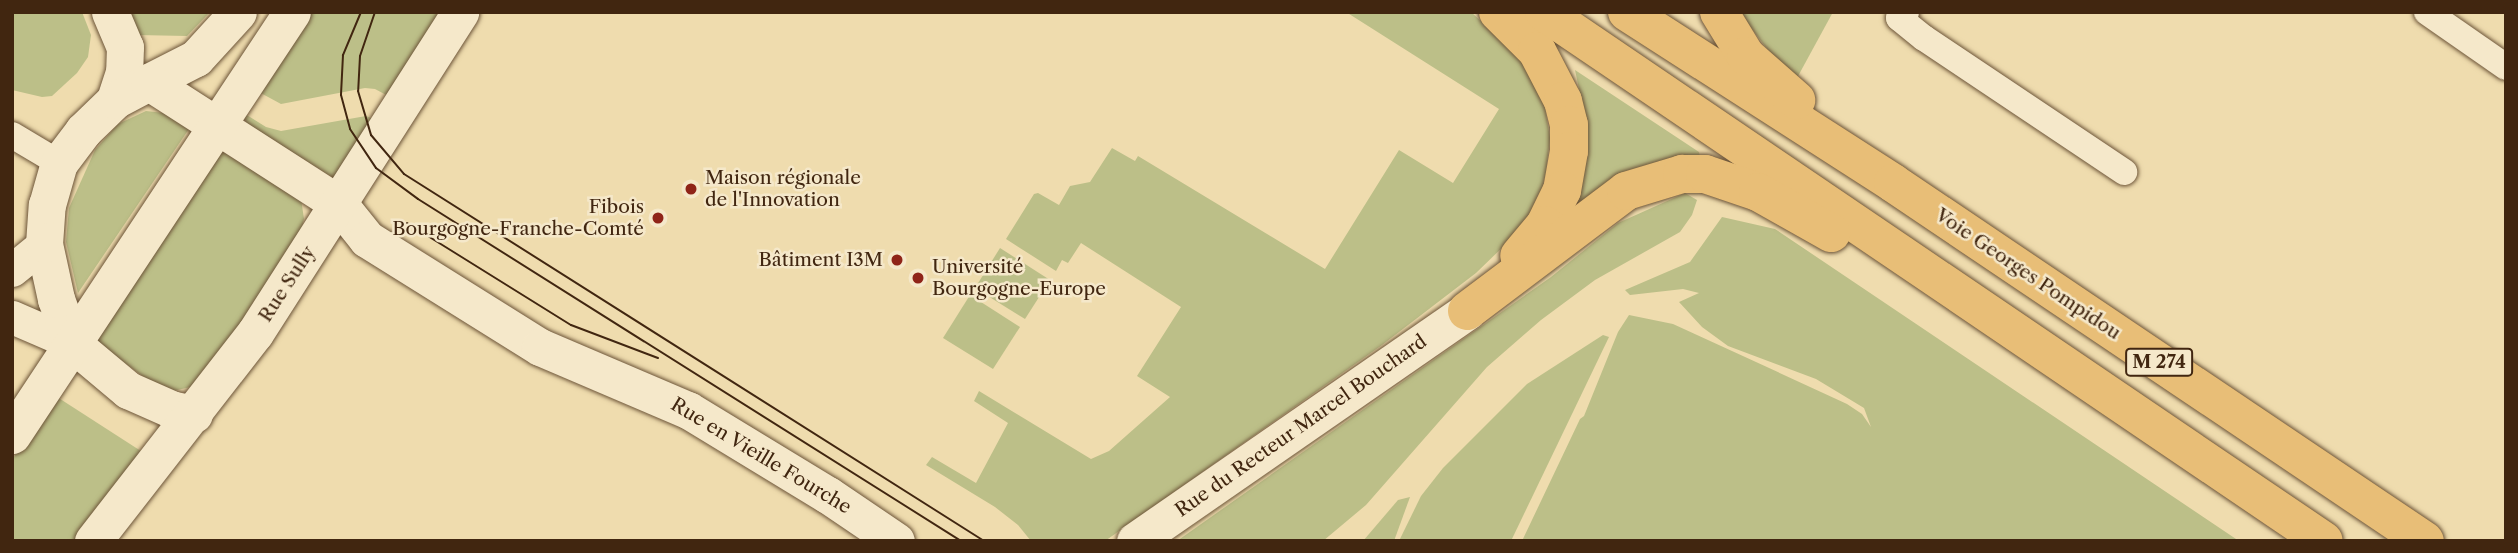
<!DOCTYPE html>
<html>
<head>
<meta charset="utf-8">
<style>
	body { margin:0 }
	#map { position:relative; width:2518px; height:553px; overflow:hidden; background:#efdcae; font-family:"Libre Caslon Text",serif }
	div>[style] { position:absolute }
	.green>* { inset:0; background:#bcbf88 }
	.roads { filter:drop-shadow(0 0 2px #6c5438) drop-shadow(0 0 2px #6c5438) }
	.minor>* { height:26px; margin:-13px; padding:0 13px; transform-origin:13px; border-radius:13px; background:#f5e8ca }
	.tertiary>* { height:33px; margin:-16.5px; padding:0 16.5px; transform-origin:16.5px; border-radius:16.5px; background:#f5e8ca }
	.secondary>* { height:37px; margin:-18.5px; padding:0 18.5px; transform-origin:18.5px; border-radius:18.5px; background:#f5e8ca }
	.trunk>* { height:38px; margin:-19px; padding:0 19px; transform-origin:19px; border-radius:19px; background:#e8be77 }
	.tram>* { height:2px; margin:-1px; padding:0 1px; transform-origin:1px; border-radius:1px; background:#412610 }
	.dots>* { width:19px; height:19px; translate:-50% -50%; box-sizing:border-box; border:4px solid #f5e8ca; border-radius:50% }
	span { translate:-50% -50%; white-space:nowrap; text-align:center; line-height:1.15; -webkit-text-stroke:5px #f5e8ca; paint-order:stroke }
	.shield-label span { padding:2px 5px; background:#f5e8ca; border:2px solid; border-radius:5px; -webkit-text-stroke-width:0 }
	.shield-label { font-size:18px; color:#412610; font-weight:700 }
	.poi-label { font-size:19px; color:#412610 }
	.left { translate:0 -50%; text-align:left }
	.right { translate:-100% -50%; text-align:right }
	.street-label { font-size:19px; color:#412610 }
	.frame { position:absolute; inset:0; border:14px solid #412610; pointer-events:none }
</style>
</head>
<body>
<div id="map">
	<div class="green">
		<i style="clip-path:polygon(12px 12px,82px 12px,91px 35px,88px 57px,77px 73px,52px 96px,42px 97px,12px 90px)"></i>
		<i style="clip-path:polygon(128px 12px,210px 12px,187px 36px,137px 35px)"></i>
		<i style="clip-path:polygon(308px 12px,443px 12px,390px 97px,375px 89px,365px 88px,281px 104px,257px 91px)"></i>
		<i style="clip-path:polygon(1346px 12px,1471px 12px,1512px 49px,1533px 78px,1544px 102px,1550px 138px,1546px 172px,1541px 194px,1529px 216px,1508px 242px,1476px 273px,1382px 345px,1105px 541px,1031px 541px,1018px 525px,995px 507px,926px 465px,932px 457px,976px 483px,1008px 423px,974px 401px,979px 391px,1091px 459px,1109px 451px,1170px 397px,1137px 376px,1181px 307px,1081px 243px,1068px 263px,1062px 260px,1056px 271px,1006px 239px,1034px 194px,1038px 193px,1059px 205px,1070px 186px,1090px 182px,1112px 148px,1135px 161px,1138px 156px,1325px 269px,1399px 150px,1453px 183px,1499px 109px)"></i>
		<i style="clip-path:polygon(1739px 12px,1833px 12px,1797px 78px,1771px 54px)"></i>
		<i style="clip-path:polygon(1575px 70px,1699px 152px,1700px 158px,1570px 209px,1585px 117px)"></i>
		<i style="clip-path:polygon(146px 111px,164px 113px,191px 126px,78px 293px,66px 242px,69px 208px,95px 150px,118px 124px)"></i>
		<i style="clip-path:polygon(242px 112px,266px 127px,281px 131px,366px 116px,376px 120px,335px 179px,247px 124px)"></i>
		<i style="clip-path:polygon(218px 141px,301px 199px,304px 219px,300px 236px,278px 276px,195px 386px,173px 391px,152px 383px,91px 338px)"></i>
		<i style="clip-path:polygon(1685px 193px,1697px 200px,1692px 215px,1680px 232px,1595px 280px,1541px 320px,1487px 367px,1366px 505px,1323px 541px,1177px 541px,1551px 277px,1618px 223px)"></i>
		<i style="clip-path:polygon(1722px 217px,1775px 229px,2239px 541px,1522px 541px,1580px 419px,1584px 416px,1618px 332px,1629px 315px,1673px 324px,1756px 362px,1847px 404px,1862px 414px,1871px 427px,1864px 408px,1816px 379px,1728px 346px,1702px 327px,1679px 302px,1699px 293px,1683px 289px,1630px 295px,1625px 290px,1690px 262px)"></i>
		<i style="clip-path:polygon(1000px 248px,1050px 280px,1025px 319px,975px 288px)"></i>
		<i style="clip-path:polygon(970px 295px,1020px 327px,993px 369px,943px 338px)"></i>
		<i style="clip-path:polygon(1603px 335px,1609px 337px,1511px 541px,1399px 541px,1421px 496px,1443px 468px,1527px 384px)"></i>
		<i style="clip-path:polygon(54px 395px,144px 453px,75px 541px,12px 541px,12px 460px)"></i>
		<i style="clip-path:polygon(1410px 497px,1394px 541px,1363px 541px,1398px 500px)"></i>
	</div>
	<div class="roads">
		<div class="minor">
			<i style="left:1906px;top:12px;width:9px;rotate:139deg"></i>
			<i style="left:1899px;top:18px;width:32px;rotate:39deg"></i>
			<i style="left:1924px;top:38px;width:241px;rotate:33.8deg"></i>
			<i style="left:2427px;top:12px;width:96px;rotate:34.8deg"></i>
			<i style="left:12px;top:135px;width:55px;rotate:30.8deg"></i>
		</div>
		<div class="tertiary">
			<i style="left:12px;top:270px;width:41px;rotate:-39.1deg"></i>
			<i style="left:12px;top:317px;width:65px;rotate:23.4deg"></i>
		</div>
		<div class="secondary">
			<i style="left:110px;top:12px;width:38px;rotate:67deg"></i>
			<i style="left:125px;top:47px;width:25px;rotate:92deg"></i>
			<i style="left:124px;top:72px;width:29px;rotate:108deg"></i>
			<i style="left:149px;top:82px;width:53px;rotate:-27.1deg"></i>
			<i style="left:196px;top:58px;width:62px;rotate:-47.6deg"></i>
			<i style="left:194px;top:414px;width:24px;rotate:-168deg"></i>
			<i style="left:171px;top:409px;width:47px;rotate:-156.2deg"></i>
			<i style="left:128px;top:390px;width:73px;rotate:-140deg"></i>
			<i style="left:72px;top:343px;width:47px;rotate:-110deg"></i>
			<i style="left:56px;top:299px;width:56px;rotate:-102.3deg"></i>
			<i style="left:44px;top:244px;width:39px;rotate:-86deg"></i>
			<i style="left:47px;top:205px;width:44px;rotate:-74.1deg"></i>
			<i style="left:59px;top:163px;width:40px;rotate:-53deg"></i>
			<i style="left:83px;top:131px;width:45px;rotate:-44.1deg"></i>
			<i style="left:115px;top:100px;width:38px;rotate:-28deg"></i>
			<i style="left:149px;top:82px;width:226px;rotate:32.7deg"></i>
			<i style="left:339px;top:204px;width:45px;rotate:51.3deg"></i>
			<i style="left:367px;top:239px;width:204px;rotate:32deg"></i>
			<i style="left:540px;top:347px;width:161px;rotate:23.1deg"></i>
			<i style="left:688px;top:410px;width:164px;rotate:31.3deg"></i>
			<i style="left:828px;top:495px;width:82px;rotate:34.1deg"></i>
			<i style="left:12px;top:435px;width:507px;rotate:-56.5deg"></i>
			<i style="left:93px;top:541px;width:264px;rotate:-52.1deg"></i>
			<i style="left:255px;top:333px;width:381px;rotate:-57.4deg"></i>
			<i style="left:1135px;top:541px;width:404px;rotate:-34.7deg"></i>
		</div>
		<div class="trunk">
			<i style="left:1498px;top:12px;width:55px;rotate:45deg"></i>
			<i style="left:1537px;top:51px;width:56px;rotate:62.5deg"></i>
			<i style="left:1563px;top:101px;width:25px;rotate:76deg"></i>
			<i style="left:1569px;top:125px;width:26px;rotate:90deg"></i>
			<i style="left:1569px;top:151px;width:40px;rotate:100deg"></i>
			<i style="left:1562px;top:190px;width:39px;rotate:116deg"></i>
			<i style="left:1545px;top:225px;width:40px;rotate:130deg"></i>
			<i style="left:1544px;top:12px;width:942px;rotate:34.15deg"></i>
			<i style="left:1627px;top:12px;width:316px;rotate:32.7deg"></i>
			<i style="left:1893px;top:183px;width:641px;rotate:33.94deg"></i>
			<i style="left:1719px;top:12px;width:52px;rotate:58.5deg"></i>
			<i style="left:1746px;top:56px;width:67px;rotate:41.3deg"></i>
			<i style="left:1467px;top:311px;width:199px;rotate:-37deg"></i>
			<i style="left:1626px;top:191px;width:59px;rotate:-16.9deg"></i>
			<i style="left:1682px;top:174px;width:23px"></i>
			<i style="left:1705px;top:174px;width:56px;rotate:18.8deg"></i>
			<i style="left:1758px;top:192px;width:84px;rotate:29.3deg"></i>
		</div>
	</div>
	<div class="tram">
		<i style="left:361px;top:12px;width:47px;rotate:112.7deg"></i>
		<i style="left:343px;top:55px;width:40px;rotate:92.9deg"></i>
		<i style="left:341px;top:95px;width:35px;rotate:75deg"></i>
		<i style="left:350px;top:129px;width:47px;rotate:56.3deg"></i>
		<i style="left:376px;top:168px;width:52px;rotate:36.4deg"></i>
		<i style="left:418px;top:199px;width:642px;rotate:32.2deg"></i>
		<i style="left:375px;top:12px;width:46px;rotate:108.8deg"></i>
		<i style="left:360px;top:56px;width:35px;rotate:93deg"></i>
		<i style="left:358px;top:91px;width:46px;rotate:73.5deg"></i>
		<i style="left:371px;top:135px;width:51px;rotate:49.8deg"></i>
		<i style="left:404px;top:174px;width:686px;rotate:32.32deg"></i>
		<i style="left:407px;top:223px;width:193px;rotate:31.9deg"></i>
		<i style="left:571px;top:325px;width:93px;rotate:20.8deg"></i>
	</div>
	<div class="dots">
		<i style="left:691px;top:189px;background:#8f2418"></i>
		<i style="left:658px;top:218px;background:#8f2418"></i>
		<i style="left:897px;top:260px;background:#8f2418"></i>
		<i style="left:918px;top:278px;background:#8f2418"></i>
	</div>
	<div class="shield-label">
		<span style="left:2159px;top:362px">M 274</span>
	</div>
	<div class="poi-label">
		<span class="left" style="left:705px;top:189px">Maison régionale<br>de l'Innovation</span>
		<span class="right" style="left:644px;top:218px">Fibois<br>Bourgogne-Franche-Comté</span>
		<span class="right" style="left:883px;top:260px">Bâtiment I3M</span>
		<span class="left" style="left:932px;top:278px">Université<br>Bourgogne-Europe</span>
	</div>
	<div class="street-label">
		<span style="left:2028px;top:274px;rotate:34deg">Voie Georges Pompidou</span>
		<span style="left:287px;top:284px;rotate:-57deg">Rue Sully</span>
		<span style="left:1301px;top:426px;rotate:-35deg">Rue du Recteur Marcel Bouchard</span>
		<span style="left:761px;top:456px;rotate:31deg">Rue en Vieille Fourche</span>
	</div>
	<div class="frame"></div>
</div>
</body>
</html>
